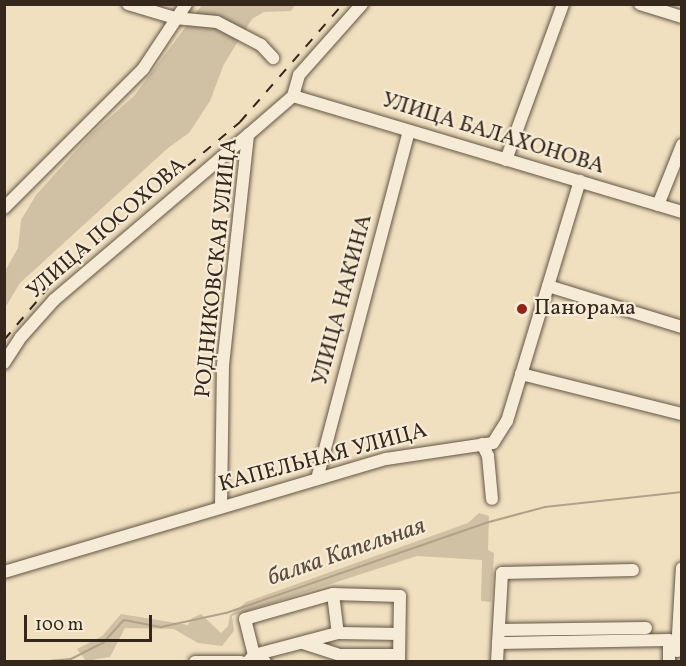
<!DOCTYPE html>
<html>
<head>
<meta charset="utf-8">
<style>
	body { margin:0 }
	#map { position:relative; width:686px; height:666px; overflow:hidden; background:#f0e0c0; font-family:Vollkorn,serif }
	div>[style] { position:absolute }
	.green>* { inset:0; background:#d0c1a4 }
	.stream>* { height:2px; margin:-1px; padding:0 1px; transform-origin:1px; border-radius:1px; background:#b1a188 }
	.roads { filter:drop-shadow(0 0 2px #645545) drop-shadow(0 0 2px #645545) }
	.minor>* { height:12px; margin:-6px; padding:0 6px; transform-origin:6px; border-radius:6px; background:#f5ebd6 }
	.rail>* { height:2px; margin-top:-1px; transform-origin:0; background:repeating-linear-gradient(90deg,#36271c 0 10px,transparent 0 20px) }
	.dots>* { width:16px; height:16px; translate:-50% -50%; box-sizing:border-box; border:3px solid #f5ebd6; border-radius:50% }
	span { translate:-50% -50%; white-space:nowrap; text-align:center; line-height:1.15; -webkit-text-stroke:4.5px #f5ebd6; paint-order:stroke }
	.street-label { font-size:22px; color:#36271c }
	.poi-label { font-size:22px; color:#36271c }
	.left { translate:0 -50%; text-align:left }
	.water-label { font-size:24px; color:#5b4c3c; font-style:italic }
	.frame { position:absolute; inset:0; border:6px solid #36271c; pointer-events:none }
	.scale { position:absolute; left:24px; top:615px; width:128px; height:27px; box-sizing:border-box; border:3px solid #36271c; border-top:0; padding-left:8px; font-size:18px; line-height:21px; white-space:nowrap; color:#36271c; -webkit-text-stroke:4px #f5ebd6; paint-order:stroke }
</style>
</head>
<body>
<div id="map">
	<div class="green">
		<i style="clip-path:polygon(202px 5px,295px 5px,291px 11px,264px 12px,252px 19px,224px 64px,210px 101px,189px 133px,168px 148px,20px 283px,5px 308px,5px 271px,18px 248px,21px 220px,36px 195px,91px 134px,134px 96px)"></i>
		<i style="clip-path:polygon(479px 513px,489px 516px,488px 550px,494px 553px,491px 602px,481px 601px,482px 560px,417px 556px,232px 616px,234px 631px,222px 646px,198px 643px,174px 629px,125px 628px,110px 657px,86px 661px,77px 649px,102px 636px,121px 614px,188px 625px,192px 618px,201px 614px,221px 633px,228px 626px,230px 615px,246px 602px,468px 523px)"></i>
	</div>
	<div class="stream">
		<i style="left:37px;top:662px;width:34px;rotate:-5deg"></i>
		<i style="left:71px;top:659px;width:36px;rotate:-27deg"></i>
		<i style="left:103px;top:643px;width:31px;rotate:-48deg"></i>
		<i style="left:124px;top:620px;width:38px;rotate:11deg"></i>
		<i style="left:161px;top:627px;width:66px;rotate:-12.2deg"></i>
		<i style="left:226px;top:613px;width:278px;rotate:-19.1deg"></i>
		<i style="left:489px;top:522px;width:58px;rotate:-15deg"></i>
		<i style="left:545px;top:507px;width:138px;rotate:-6.2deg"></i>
	</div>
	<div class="roads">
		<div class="minor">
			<i style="left:128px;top:4px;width:49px;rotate:16.6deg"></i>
			<i style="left:175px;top:18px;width:42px;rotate:5.4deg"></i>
			<i style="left:217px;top:22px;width:50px;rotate:27.6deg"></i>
			<i style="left:261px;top:45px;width:18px;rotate:47deg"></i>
			<i style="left:640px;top:4px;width:44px;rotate:17.2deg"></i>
			<i style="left:293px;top:96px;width:406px;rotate:16.6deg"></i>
			<i style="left:506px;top:160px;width:166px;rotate:-69.9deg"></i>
			<i style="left:658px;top:205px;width:65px;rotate:-68.2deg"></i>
			<i style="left:4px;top:208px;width:197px;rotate:-45deg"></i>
			<i style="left:143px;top:69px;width:78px;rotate:-56.5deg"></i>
			<i style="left:548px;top:286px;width:140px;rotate:17deg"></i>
			<i style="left:4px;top:363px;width:31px;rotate:-57deg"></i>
			<i style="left:21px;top:337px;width:50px;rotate:-48.3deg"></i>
			<i style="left:54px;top:300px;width:255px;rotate:-40.4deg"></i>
			<i style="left:521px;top:374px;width:166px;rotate:14deg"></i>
			<i style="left:482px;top:444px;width:13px;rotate:63deg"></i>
			<i style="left:488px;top:456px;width:43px;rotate:84.7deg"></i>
			<i style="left:317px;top:479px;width:360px;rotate:-75.2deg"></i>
			<i style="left:221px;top:507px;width:142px;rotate:-89.2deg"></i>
			<i style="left:223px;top:365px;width:231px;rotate:-83.8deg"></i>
			<i style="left:248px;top:135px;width:60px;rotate:-40.9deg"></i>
			<i style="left:293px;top:96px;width:22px;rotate:-74deg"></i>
			<i style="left:299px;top:75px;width:95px;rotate:-48.4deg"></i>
			<i style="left:4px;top:572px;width:398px;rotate:-16.5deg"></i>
			<i style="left:386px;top:459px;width:108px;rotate:-8.5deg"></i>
			<i style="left:493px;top:443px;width:26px;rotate:-58deg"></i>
			<i style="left:507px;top:421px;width:251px;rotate:-73.1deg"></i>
			<i style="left:333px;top:594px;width:39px;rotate:83deg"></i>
			<i style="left:499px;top:630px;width:147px;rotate:-0.8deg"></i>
			<i style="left:303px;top:643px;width:40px;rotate:18deg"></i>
			<i style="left:341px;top:655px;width:58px"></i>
			<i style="left:498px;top:643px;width:70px;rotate:-86.7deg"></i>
			<i style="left:502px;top:573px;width:131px;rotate:-1.3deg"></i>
			<i style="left:677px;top:651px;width:83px;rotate:-86.6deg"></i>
			<i style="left:195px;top:662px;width:46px"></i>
			<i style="left:248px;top:662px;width:9px;rotate:-49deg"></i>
			<i style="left:254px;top:655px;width:87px;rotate:-14.7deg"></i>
			<i style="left:338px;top:633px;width:61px;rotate:0.9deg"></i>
			<i style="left:265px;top:662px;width:13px;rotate:-148deg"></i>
			<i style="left:254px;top:655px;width:37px;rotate:-104deg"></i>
			<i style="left:245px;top:619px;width:91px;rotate:-15.9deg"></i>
			<i style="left:333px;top:594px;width:67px;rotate:1.7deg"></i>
			<i style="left:400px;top:596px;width:66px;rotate:90.9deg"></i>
			<i style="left:497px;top:662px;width:19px;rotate:-87deg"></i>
			<i style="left:498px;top:643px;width:171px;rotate:-1deg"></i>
			<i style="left:669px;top:640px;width:22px;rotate:90deg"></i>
		</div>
	</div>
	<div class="rail">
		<i style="left:4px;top:340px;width:94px;rotate:-49.7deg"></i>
		<i style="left:65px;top:268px;width:228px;rotate:-39.8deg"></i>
		<i style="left:240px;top:122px;width:157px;rotate:-48.9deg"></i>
	</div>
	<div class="dots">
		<i style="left:522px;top:309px;background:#8f2418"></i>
	</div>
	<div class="street-label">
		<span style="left:493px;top:134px;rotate:17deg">УЛИЦА БАЛАХОНОВА</span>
		<span style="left:107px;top:229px;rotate:-41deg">УЛИЦА ПОСОХОВА</span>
		<span style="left:217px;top:268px;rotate:-84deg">РОДНИКОВСКАЯ УЛИЦА</span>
		<span style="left:343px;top:300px;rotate:-75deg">УЛИЦА НАКИНА</span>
		<span style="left:323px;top:458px;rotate:-15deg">КАПЕЛЬНАЯ УЛИЦА</span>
	</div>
	<div class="poi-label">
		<span class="left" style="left:534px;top:309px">Панорама</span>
	</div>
	<div class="water-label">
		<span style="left:347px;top:553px;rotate:-19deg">балка Капельная</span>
	</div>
	<div class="frame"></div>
	<div class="scale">100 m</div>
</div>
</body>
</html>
